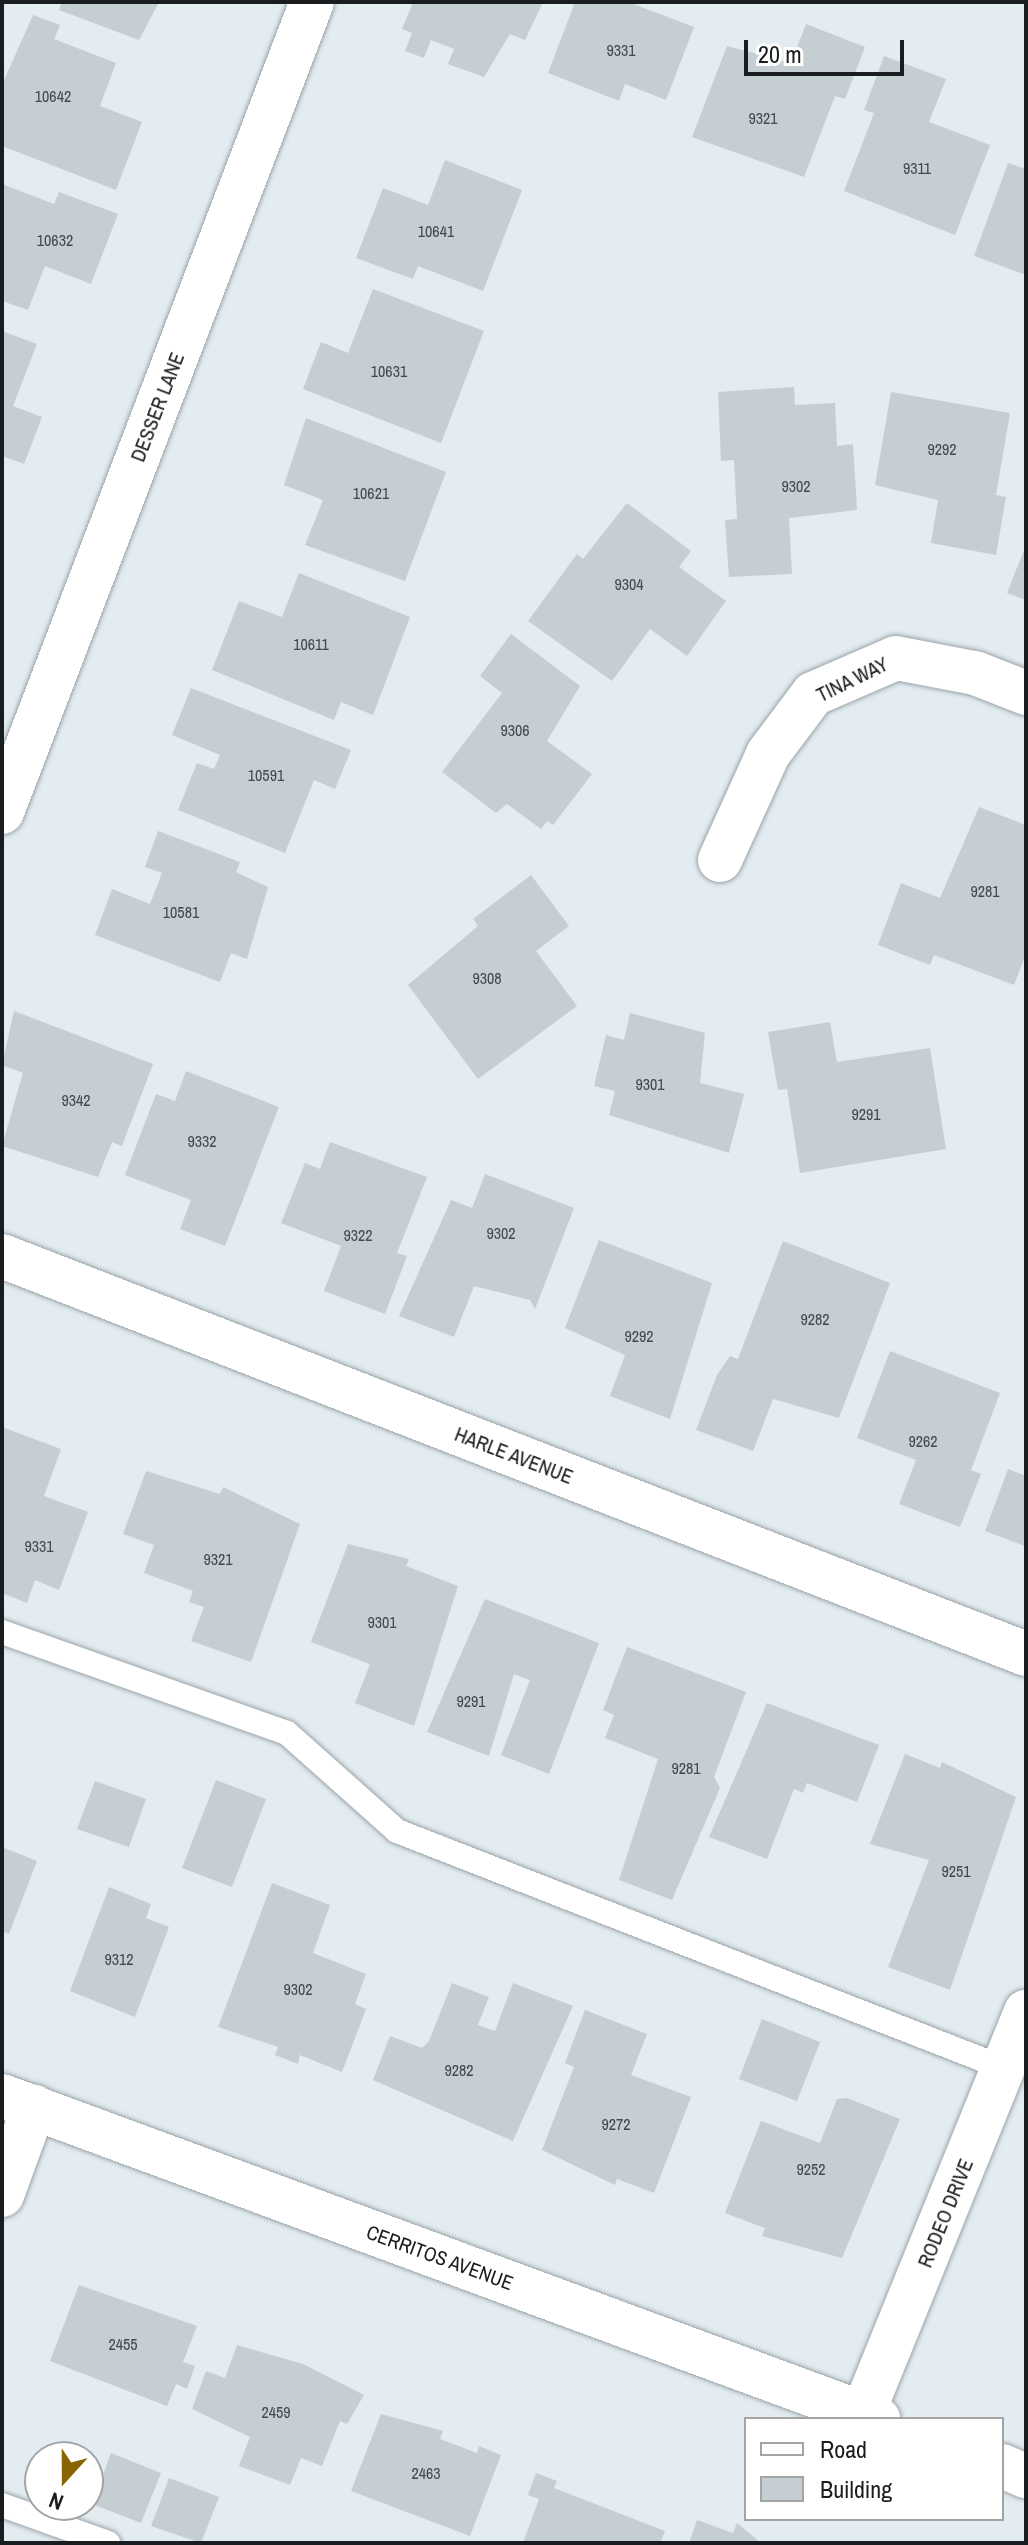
<!DOCTYPE html>
<html>
<head>
<meta charset="utf-8">
<style>
	body { margin:0 }
	#map { position:relative; width:1028px; height:2545px; overflow:hidden; background:#e2ecf1; font-family:"Archivo Narrow",sans-serif }
	div>[style] { position:absolute }
	.building>* { inset:0; background:#c4ced3 }
	.roads { filter:drop-shadow(0 0 2px #9ba4a9) drop-shadow(0 0 2px #9ba4a9) }
	.service>* { height:24px; margin:-12px; padding:0 12px; transform-origin:12px; border-radius:12px; background:#fff }
	.minor>* { height:44px; margin:-22px; padding:0 22px; transform-origin:22px; border-radius:22px; background:#fff }
	.tertiary>* { height:44px; margin:-22px; padding:0 22px; transform-origin:22px; border-radius:22px; background:#fff }
	span { translate:-50% -50%; white-space:nowrap; text-align:center; line-height:1.15; -webkit-text-stroke:7px #fff; paint-order:stroke }
	.number-label { font-size:16px; color:#44494c }
	.number-label span { -webkit-text-stroke-width:0 }
	.street-label { font-size:20px; color:#191d1f }
	.frame { position:absolute; inset:0; border:4px solid #191d1f; pointer-events:none }
	.legend { position:absolute; left:744px; top:2417px; width:260px; height:104px; box-sizing:border-box; background:#fff; border:2px solid #a3a5a5; margin:0; padding:10px 14px; list-style:none; font-size:24px; color:#191d1f }
	.legend li { display:flex; align-items:center; gap:16px; height:40px }
	.legend b { width:40px; border:2px solid #a3a5a5 }
	.north { position:absolute; left:24px; top:2441px; width:80px; height:80px; box-sizing:border-box; background:#fff; border:2px solid #a3a5a5; border-radius:50%; rotate:201deg; font-size:22px; font-weight:700; line-height:32px; text-align:center; color:#191d1f }
	.north::after { content:''; display:block; margin:auto; width:28px; height:36px; background:#886501; clip-path:polygon(50% 0,100% 100%,50% 72%,0 100%) }
	.scale { position:absolute; left:744px; top:40px; width:160px; height:36px; box-sizing:border-box; border:4px solid #191d1f; border-top:0; padding-left:10px; font-size:24px; line-height:28px; white-space:nowrap; color:#191d1f; -webkit-text-stroke:6px #fff; paint-order:stroke }
</style>
</head>
<body>
<div id="map">
	<div class="building">
		<i style="clip-path:polygon(62px 2px,159px 2px,139px 40px,59px 10px)"></i>
		<i style="clip-path:polygon(413px 2px,543px 2px,525px 40px,510px 34px,484px 77px,448px 64px,454px 49px,431px 40px,424px 58px,405px 51px,412px 33px,402px 29px)"></i>
		<i style="clip-path:polygon(575px 2px,628px 2px,694px 27px,666px 100px,625px 84px,619px 101px,548px 73px)"></i>
		<i style="clip-path:polygon(33px 15px,60px 25px,54px 39px,116px 63px,100px 106px,142px 122px,116px 190px,2px 146px,2px 85px)"></i>
		<i style="clip-path:polygon(806px 24px,865px 47px,845px 99px,835px 96px,804px 177px,692px 137px,727px 46px,791px 63px)"></i>
		<i style="clip-path:polygon(884px 56px,946px 79px,929px 122px,990px 145px,955px 235px,844px 191px,874px 113px,864px 110px)"></i>
		<i style="clip-path:polygon(445px 160px,522px 190px,483px 291px,418px 266px,413px 279px,356px 258px,383px 188px,428px 205px)"></i>
		<i style="clip-path:polygon(1008px 163px,1026px 169px,1026px 275px,974px 256px)"></i>
		<i style="clip-path:polygon(2px 184px,54px 204px,59px 192px,118px 214px,91px 284px,45px 266px,28px 310px,2px 301px)"></i>
		<i style="clip-path:polygon(373px 289px,484px 331px,441px 443px,303px 389px,321px 342px,348px 353px)"></i>
		<i style="clip-path:polygon(2px 331px,37px 344px,13px 406px,42px 417px,24px 464px,2px 456px)"></i>
		<i style="clip-path:polygon(794px 387px,795px 405px,835px 403px,837px 446px,853px 444px,857px 510px,789px 518px,792px 574px,729px 577px,725px 520px,737px 519px,734px 460px,721px 461px,718px 392px)"></i>
		<i style="clip-path:polygon(891px 392px,1010px 413px,996px 495px,1006px 497px,996px 555px,931px 543px,938px 500px,875px 485px)"></i>
		<i style="clip-path:polygon(306px 418px,446px 472px,405px 581px,305px 545px,323px 500px,284px 485px)"></i>
		<i style="clip-path:polygon(627px 503px,691px 551px,679px 567px,726px 601px,687px 656px,650px 629px,612px 681px,528px 621px,577px 554px,583px 559px)"></i>
		<i style="clip-path:polygon(1026px 545px,1026px 600px,1007px 593px)"></i>
		<i style="clip-path:polygon(299px 573px,410px 617px,373px 715px,341px 702px,334px 720px,212px 670px,239px 601px,282px 617px)"></i>
		<i style="clip-path:polygon(511px 634px,580px 686px,547px 741px,592px 774px,553px 825px,547px 821px,541px 829px,507px 804px,496px 813px,442px 772px,502px 693px,480px 676px)"></i>
		<i style="clip-path:polygon(191px 688px,351px 750px,335px 789px,314px 780px,285px 853px,178px 810px,197px 763px,214px 769px,220px 755px,172px 735px)"></i>
		<i style="clip-path:polygon(979px 807px,1026px 825px,1026px 954px,1014px 985px,934px 955px,930px 965px,878px 945px,901px 883px,940px 898px)"></i>
		<i style="clip-path:polygon(158px 831px,240px 862px,236px 872px,268px 887px,247px 959px,231px 953px,220px 982px,95px 935px,112px 889px,150px 904px,162px 873px,145px 867px)"></i>
		<i style="clip-path:polygon(531px 875px,569px 926px,536px 951px,577px 1006px,478px 1079px,408px 985px,478px 926px,473px 919px)"></i>
		<i style="clip-path:polygon(14px 1011px,153px 1064px,122px 1146px,112px 1142px,98px 1177px,2px 1146px,23px 1073px,2px 1065px)"></i>
		<i style="clip-path:polygon(630px 1013px,705px 1033px,700px 1083px,744px 1094px,729px 1153px,609px 1115px,615px 1091px,594px 1086px,606px 1035px,624px 1040px)"></i>
		<i style="clip-path:polygon(830px 1022px,837px 1062px,930px 1048px,946px 1149px,800px 1173px,787px 1089px,778px 1090px,768px 1032px)"></i>
		<i style="clip-path:polygon(186px 1071px,279px 1107px,225px 1246px,180px 1229px,191px 1200px,125px 1175px,156px 1094px,175px 1101px)"></i>
		<i style="clip-path:polygon(330px 1142px,427px 1177px,397px 1253px,407px 1256px,385px 1314px,324px 1291px,341px 1246px,281px 1223px,305px 1163px,320px 1169px)"></i>
		<i style="clip-path:polygon(485px 1174px,574px 1208px,535px 1309px,530px 1300px,474px 1286px,454px 1337px,399px 1316px,451px 1200px,472px 1208px)"></i>
		<i style="clip-path:polygon(599px 1240px,712px 1283px,670px 1419px,610px 1396px,625px 1355px,565px 1328px)"></i>
		<i style="clip-path:polygon(783px 1241px,890px 1283px,839px 1418px,773px 1399px,753px 1451px,696px 1430px,717px 1375px,730px 1356px,738px 1359px)"></i>
		<i style="clip-path:polygon(890px 1351px,1000px 1393px,971px 1470px,981px 1474px,960px 1527px,899px 1504px,916px 1460px,857px 1438px)"></i>
		<i style="clip-path:polygon(2px 1427px,61px 1449px,44px 1496px,88px 1512px,59px 1590px,35px 1580px,27px 1603px,2px 1593px)"></i>
		<i style="clip-path:polygon(1008px 1469px,1026px 1476px,1026px 1556px,1025px 1546px,985px 1531px)"></i>
		<i style="clip-path:polygon(146px 1471px,220px 1494px,223px 1487px,300px 1524px,251px 1662px,191px 1641px,204px 1607px,189px 1602px,193px 1591px,144px 1573px,154px 1545px,123px 1534px)"></i>
		<i style="clip-path:polygon(348px 1544px,409px 1559px,406px 1566px,458px 1586px,414px 1726px,355px 1703px,370px 1664px,311px 1642px)"></i>
		<i style="clip-path:polygon(485px 1599px,599px 1643px,549px 1774px,501px 1755px,530px 1680px,514px 1674px,489px 1756px,427px 1732px)"></i>
		<i style="clip-path:polygon(627px 1647px,746px 1692px,714px 1777px,720px 1788px,672px 1900px,619px 1880px,658px 1759px,605px 1738px,614px 1715px,603px 1710px)"></i>
		<i style="clip-path:polygon(767px 1703px,879px 1745px,857px 1802px,807px 1783px,803px 1793px,794px 1789px,767px 1859px,709px 1837px)"></i>
		<i style="clip-path:polygon(905px 1754px,940px 1768px,942px 1762px,1016px 1797px,950px 1990px,888px 1967px,929px 1860px,870px 1844px)"></i>
		<i style="clip-path:polygon(216px 1780px,266px 1799px,232px 1887px,182px 1868px)"></i>
		<i style="clip-path:polygon(95px 1781px,146px 1799px,129px 1847px,77px 1829px)"></i>
		<i style="clip-path:polygon(2px 1847px,37px 1861px,9px 1934px,2px 1931px)"></i>
		<i style="clip-path:polygon(272px 1883px,330px 1905px,313px 1953px,366px 1974px,355px 2004px,366px 2009px,342px 2072px,300px 2055px,298px 2064px,275px 2055px,278px 2047px,218px 2027px)"></i>
		<i style="clip-path:polygon(109px 1887px,151px 1904px,146px 1918px,169px 1927px,135px 2017px,70px 1991px)"></i>
		<i style="clip-path:polygon(452px 1983px,489px 1997px,478px 2025px,495px 2031px,513px 1983px,573px 2006px,513px 2141px,373px 2080px,390px 2036px,422px 2048px,429px 2041px)"></i>
		<i style="clip-path:polygon(585px 2010px,647px 2034px,631px 2075px,691px 2097px,654px 2193px,617px 2179px,615px 2185px,542px 2150px,574px 2067px,565px 2063px)"></i>
		<i style="clip-path:polygon(762px 2019px,820px 2042px,797px 2101px,739px 2079px)"></i>
		<i style="clip-path:polygon(847px 2098px,900px 2119px,842px 2258px,762px 2236px,765px 2228px,725px 2213px,761px 2121px,820px 2143px,837px 2099px)"></i>
		<i style="clip-path:polygon(79px 2285px,197px 2326px,183px 2362px,195px 2366px,187px 2389px,176px 2384px,167px 2406px,50px 2361px)"></i>
		<i style="clip-path:polygon(237px 2345px,303px 2364px,364px 2395px,347px 2424px,340px 2421px,322px 2466px,301px 2458px,290px 2485px,239px 2466px,250px 2437px,192px 2409px,206px 2371px,225px 2378px)"></i>
		<i style="clip-path:polygon(381px 2414px,443px 2431px,440px 2439px,477px 2453px,479px 2446px,501px 2455px,470px 2536px,351px 2491px)"></i>
		<i style="clip-path:polygon(111px 2453px,161px 2473px,141px 2523px,92px 2504px)"></i>
		<i style="clip-path:polygon(536px 2473px,557px 2481px,554px 2488px,665px 2531px,660px 2543px,523px 2543px,539px 2499px,528px 2495px)"></i>
		<i style="clip-path:polygon(169px 2478px,219px 2497px,201px 2543px,151px 2526px)"></i>
		<i style="clip-path:polygon(697px 2520px,733px 2533px,737px 2523px,761px 2543px,689px 2543px)"></i>
	</div>
	<div class="roads">
		<div class="service">
			<i style="left:2px;top:1632px;width:302px;rotate:19.5deg"></i>
			<i style="left:287px;top:1733px;width:147px;rotate:41.7deg"></i>
			<i style="left:397px;top:1831px;width:652px;rotate:21.33deg"></i>
			<i style="left:2px;top:2505px;width:113px;rotate:19.7deg"></i>
		</div>
		<div class="minor">
			<i style="left:2px;top:812px;width:867px;rotate:-69.06deg"></i>
			<i style="left:720px;top:860px;width:116px;rotate:-65.6deg"></i>
			<i style="left:768px;top:754px;width:75px;rotate:-53.1deg"></i>
			<i style="left:813px;top:694px;width:90px;rotate:-23.4deg"></i>
			<i style="left:896px;top:658px;width:80px;rotate:10.8deg"></i>
			<i style="left:975px;top:673px;width:55px;rotate:21.4deg"></i>
			<i style="left:2px;top:1256px;width:1099px;rotate:21.24deg"></i>
			<i style="left:2px;top:2195px;width:94px;rotate:-70deg"></i>
			<i style="left:863px;top:2413px;width:433px;rotate:-67.9deg"></i>
		</div>
		<div class="tertiary">
			<i style="left:2px;top:2096px;width:934px;rotate:20.24deg"></i>
			<i style="left:1002px;top:2466px;width:26px;rotate:23deg"></i>
		</div>
	</div>
	<div class="number-label">
		<span style="left:621px;top:50px">9331</span>
		<span style="left:53px;top:96px">10642</span>
		<span style="left:763px;top:118px">9321</span>
		<span style="left:917px;top:168px">9311</span>
		<span style="left:436px;top:231px">10641</span>
		<span style="left:55px;top:240px">10632</span>
		<span style="left:389px;top:371px">10631</span>
		<span style="left:942px;top:449px">9292</span>
		<span style="left:796px;top:486px">9302</span>
		<span style="left:371px;top:493px">10621</span>
		<span style="left:629px;top:584px">9304</span>
		<span style="left:311px;top:644px">10611</span>
		<span style="left:515px;top:730px">9306</span>
		<span style="left:266px;top:775px">10591</span>
		<span style="left:985px;top:891px">9281</span>
		<span style="left:181px;top:912px">10581</span>
		<span style="left:487px;top:978px">9308</span>
		<span style="left:650px;top:1084px">9301</span>
		<span style="left:76px;top:1100px">9342</span>
		<span style="left:866px;top:1114px">9291</span>
		<span style="left:202px;top:1141px">9332</span>
		<span style="left:501px;top:1233px">9302</span>
		<span style="left:358px;top:1235px">9322</span>
		<span style="left:815px;top:1319px">9282</span>
		<span style="left:639px;top:1336px">9292</span>
		<span style="left:923px;top:1441px">9262</span>
		<span style="left:39px;top:1546px">9331</span>
		<span style="left:218px;top:1559px">9321</span>
		<span style="left:382px;top:1622px">9301</span>
		<span style="left:471px;top:1701px">9291</span>
		<span style="left:686px;top:1768px">9281</span>
		<span style="left:956px;top:1871px">9251</span>
		<span style="left:119px;top:1959px">9312</span>
		<span style="left:298px;top:1989px">9302</span>
		<span style="left:459px;top:2070px">9282</span>
		<span style="left:616px;top:2124px">9272</span>
		<span style="left:811px;top:2169px">9252</span>
		<span style="left:123px;top:2344px">2455</span>
		<span style="left:276px;top:2412px">2459</span>
		<span style="left:426px;top:2473px">2463</span>
	</div>
	<div class="street-label">
		<span style="left:157px;top:407px;rotate:-69deg">DESSER LANE</span>
		<span style="left:852px;top:679px;rotate:-26deg">TINA WAY</span>
		<span style="left:514px;top:1455px;rotate:21deg">HARLE AVENUE</span>
		<span style="left:945px;top:2213px;rotate:-68deg">RODEO DRIVE</span>
		<span style="left:440px;top:2257px;rotate:20deg">CERRITOS AVENUE</span>
	</div>
	<div class="frame"></div>
	<ul class="legend">
	<li><b style="height:10px;background:#fff"></b>Road</li>
	<li><b style="height:22px;background:#c4ced3"></b>Building</li>
	</ul>
	<div class="north">N</div>
	<div class="scale">20 m</div>
</div>
</body>
</html>
